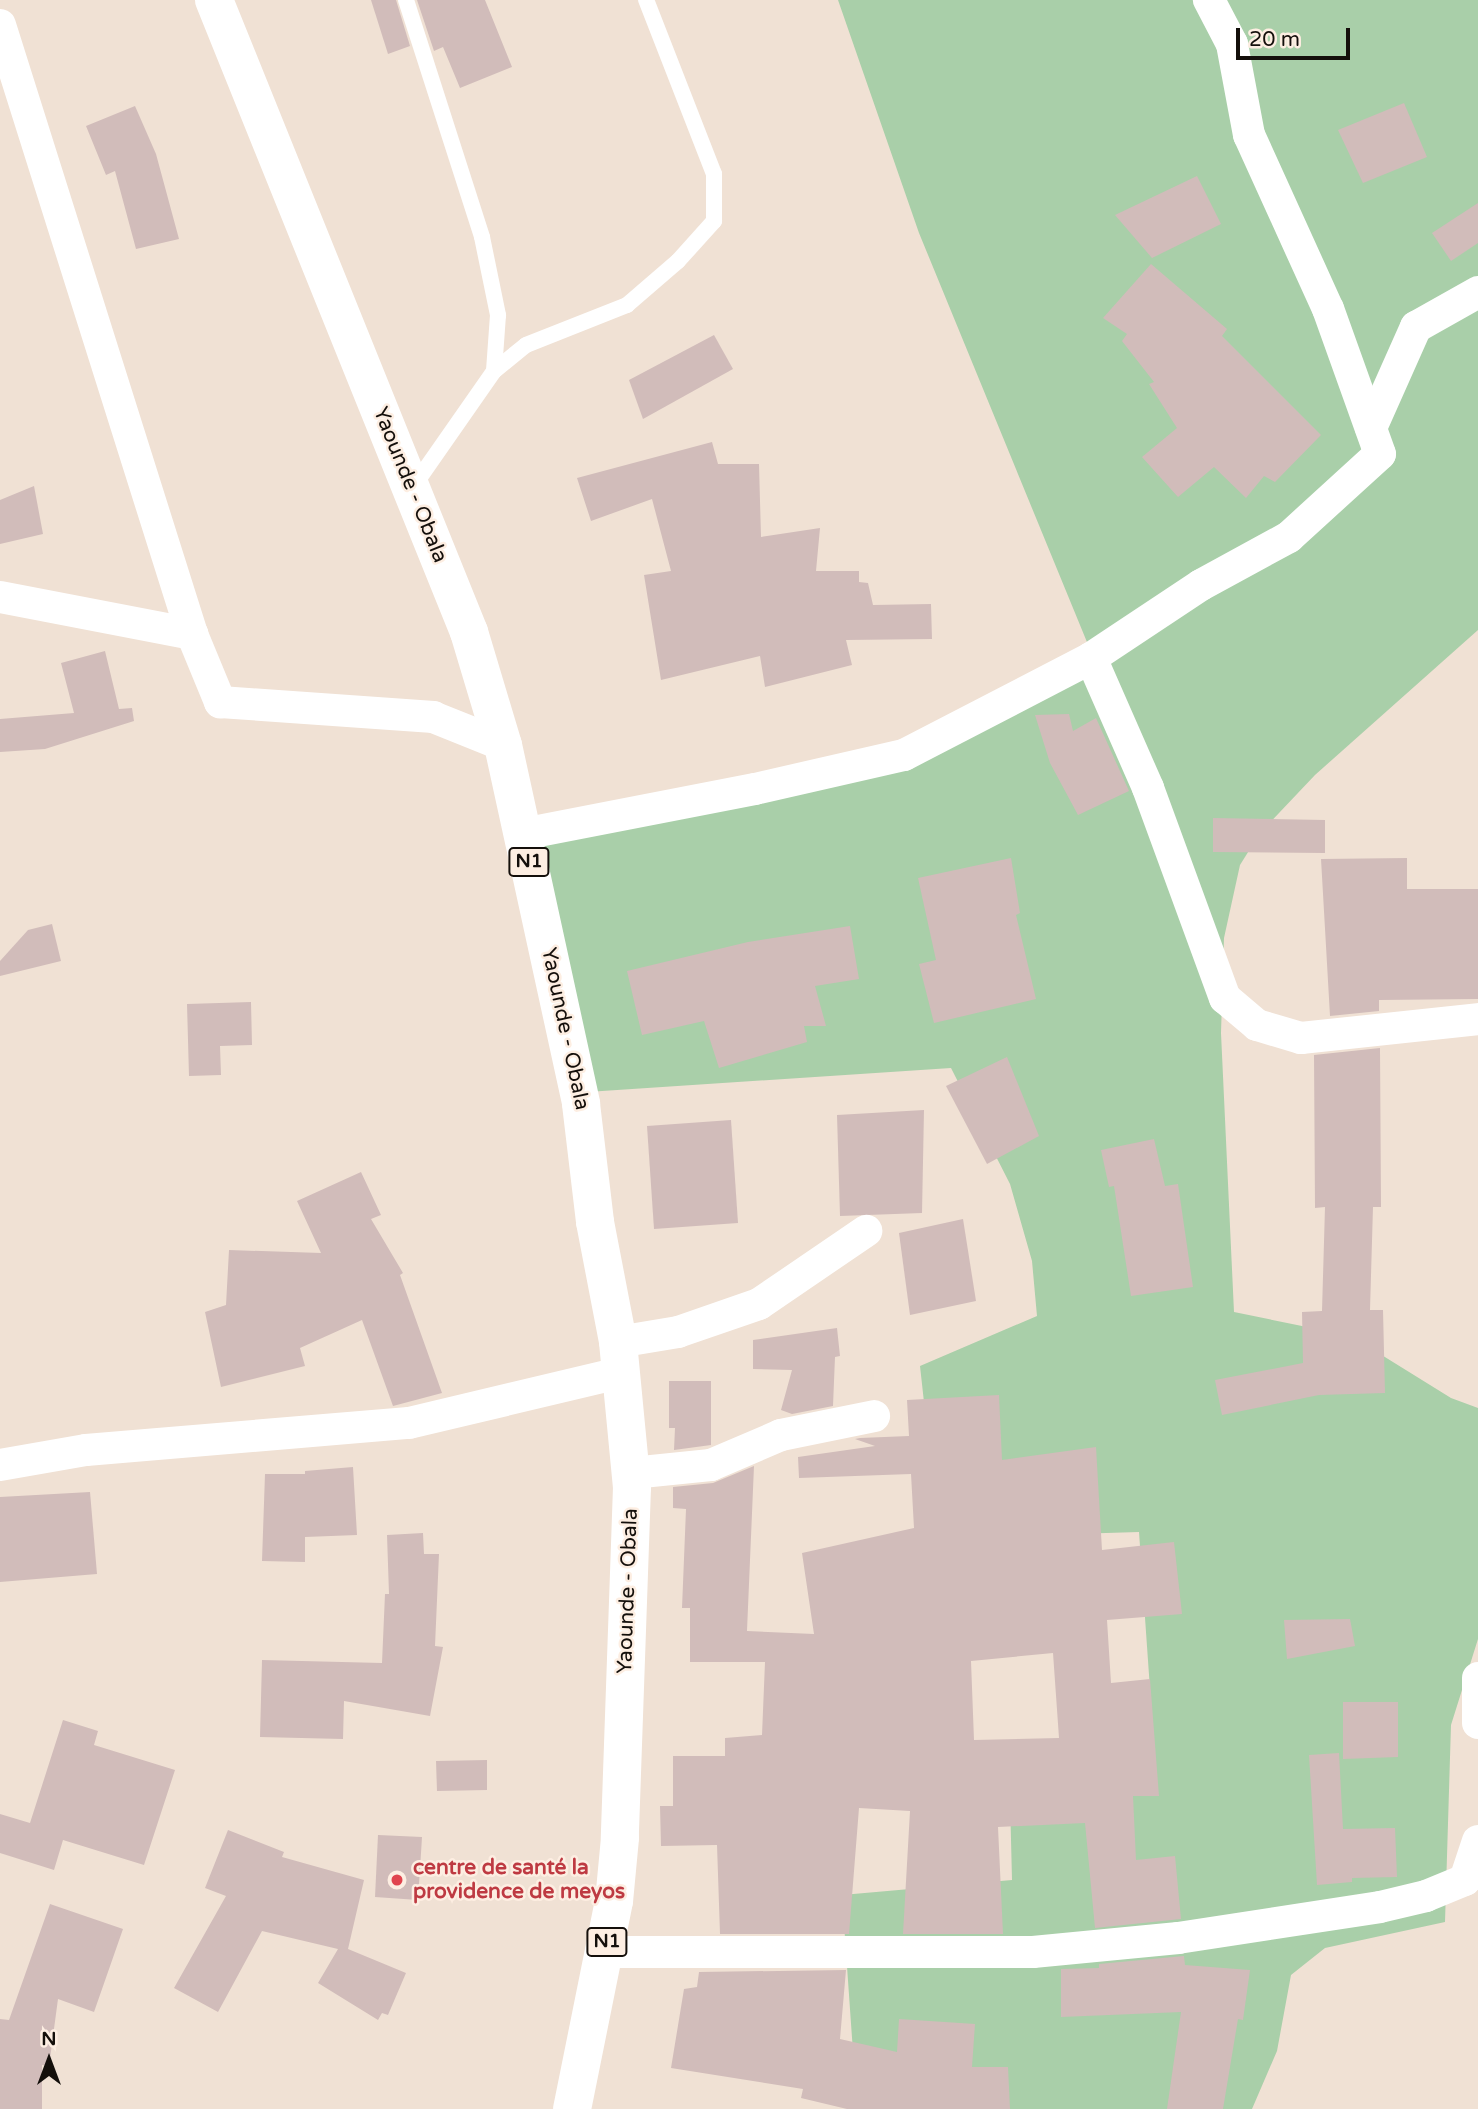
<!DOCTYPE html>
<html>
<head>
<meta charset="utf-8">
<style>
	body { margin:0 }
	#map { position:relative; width:1478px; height:2109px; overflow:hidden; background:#f0e1d4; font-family:"Varela Round",sans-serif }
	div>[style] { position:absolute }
	.green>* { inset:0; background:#a9cfa9 }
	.building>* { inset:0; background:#d1bcba }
	.lane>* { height:16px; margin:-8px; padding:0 8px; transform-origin:8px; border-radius:8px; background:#fff }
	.street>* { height:32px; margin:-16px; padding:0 16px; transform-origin:16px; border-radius:16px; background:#fff }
	.highway>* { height:38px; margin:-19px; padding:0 19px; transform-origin:19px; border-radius:19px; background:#fff }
	.dots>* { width:19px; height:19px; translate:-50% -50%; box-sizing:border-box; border:4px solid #fdeee2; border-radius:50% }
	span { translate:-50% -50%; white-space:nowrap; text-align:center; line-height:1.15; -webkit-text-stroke:5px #fdeee2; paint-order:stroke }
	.shield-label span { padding:2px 5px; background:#fdeee2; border:2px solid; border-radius:5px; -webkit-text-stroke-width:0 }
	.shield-label { font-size:19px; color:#140f0b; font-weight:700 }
	.street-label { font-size:21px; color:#140f0b }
	.health-label { font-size:21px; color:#be3a42; font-weight:700 }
	.left { translate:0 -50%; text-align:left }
	.north { position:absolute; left:14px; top:2025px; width:70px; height:70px; -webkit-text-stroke:5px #fdeee2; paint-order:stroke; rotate:0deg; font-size:19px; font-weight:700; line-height:28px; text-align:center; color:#140f0b }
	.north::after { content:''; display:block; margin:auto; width:24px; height:32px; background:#140f0b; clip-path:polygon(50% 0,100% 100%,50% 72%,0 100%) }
	.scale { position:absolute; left:1236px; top:28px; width:114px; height:32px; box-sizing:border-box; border:4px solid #140f0b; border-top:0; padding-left:9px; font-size:21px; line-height:24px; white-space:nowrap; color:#140f0b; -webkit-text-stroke:5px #fdeee2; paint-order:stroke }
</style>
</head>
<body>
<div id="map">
	<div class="green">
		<i style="clip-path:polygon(838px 0,1478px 0,1478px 630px,1315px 775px,1260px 833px,1240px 865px,1224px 938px,1221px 1033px,1234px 1312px,1351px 1336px,1451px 1398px,1478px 1408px,1478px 1639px,1451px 1725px,1445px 1922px,1325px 1948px,1291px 1975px,1277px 2051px,1252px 2109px,857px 2109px,842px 1895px,1012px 1880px,1010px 1799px,1156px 1775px,1139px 1532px,939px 1538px,920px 1366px,1037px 1316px,1032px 1261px,1010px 1184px,951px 1068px,572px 1093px,528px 848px,904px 755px,1089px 647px,919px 233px)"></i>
	</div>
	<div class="building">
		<i style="clip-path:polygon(371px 0,396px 0,410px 46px,388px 54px)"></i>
		<i style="clip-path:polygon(417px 0,485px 0,512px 67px,460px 88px,443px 47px,434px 51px)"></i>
		<i style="clip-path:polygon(1404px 103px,1427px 157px,1363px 183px,1338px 130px)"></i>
		<i style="clip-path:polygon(135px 106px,156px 154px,179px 239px,136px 249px,115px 171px,106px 175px,86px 126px)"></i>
		<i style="clip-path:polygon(1197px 176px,1221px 224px,1152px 258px,1115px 215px)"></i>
		<i style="clip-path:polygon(1478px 203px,1478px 243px,1451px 261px,1432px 233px)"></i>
		<i style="clip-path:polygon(1151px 264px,1227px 329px,1222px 336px,1321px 435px,1275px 482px,1264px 476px,1246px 498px,1214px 467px,1178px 497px,1142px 457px,1177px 428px,1149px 384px,1154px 382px,1122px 341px,1127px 334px,1103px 318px)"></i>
		<i style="clip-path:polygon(714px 335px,733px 369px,643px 419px,629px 380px)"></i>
		<i style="clip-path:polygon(712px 442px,718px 464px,759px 464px,761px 537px,820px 528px,816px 571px,859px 571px,859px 582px,868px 583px,873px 605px,931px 604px,932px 639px,846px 640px,852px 665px,765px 687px,760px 656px,661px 680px,644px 575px,671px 571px,652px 499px,591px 521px,577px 478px)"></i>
		<i style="clip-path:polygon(34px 486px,43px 534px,0 544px,0 500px)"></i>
		<i style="clip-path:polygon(105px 651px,119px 709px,132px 708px,134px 721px,45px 749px,0 752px,0 719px,74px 713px,61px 663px)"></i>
		<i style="clip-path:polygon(1069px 714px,1073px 731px,1096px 718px,1129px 791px,1078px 815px,1050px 763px,1035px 715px)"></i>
		<i style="clip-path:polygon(1213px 818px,1325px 820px,1325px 853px,1213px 852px)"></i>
		<i style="clip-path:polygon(1011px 858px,1020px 913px,1016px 915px,1036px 999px,934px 1023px,919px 964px,936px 960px,918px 878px)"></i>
		<i style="clip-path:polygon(1407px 858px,1407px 889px,1478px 889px,1478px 999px,1379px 1000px,1379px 1011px,1330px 1016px,1321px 859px)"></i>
		<i style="clip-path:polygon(52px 924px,61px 961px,0 976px,0 961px,28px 930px)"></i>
		<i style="clip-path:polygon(850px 926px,859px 979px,815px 986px,826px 1026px,804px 1026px,807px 1042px,719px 1068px,704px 1021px,642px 1035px,627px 971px,748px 942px)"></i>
		<i style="clip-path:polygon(251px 1002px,252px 1045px,220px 1046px,221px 1075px,189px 1076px,187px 1004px)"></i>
		<i style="clip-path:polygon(1380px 1048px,1381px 1207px,1373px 1207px,1370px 1310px,1383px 1310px,1385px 1393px,1319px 1395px,1222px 1415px,1215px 1380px,1303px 1363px,1302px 1312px,1322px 1311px,1325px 1207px,1315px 1208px,1314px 1055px)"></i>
		<i style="clip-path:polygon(1007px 1057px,1039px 1136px,987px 1164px,946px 1086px)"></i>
		<i style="clip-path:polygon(924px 1110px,922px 1213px,840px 1216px,837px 1115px)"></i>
		<i style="clip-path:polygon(731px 1120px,738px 1223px,654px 1229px,647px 1126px)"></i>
		<i style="clip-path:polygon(1154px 1139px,1165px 1186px,1178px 1184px,1193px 1287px,1131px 1296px,1114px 1186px,1109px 1187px,1101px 1150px)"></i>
		<i style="clip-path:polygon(361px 1172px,381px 1215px,371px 1219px,403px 1273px,400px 1275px,442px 1393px,393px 1406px,362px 1320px,300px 1348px,305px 1366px,221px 1387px,205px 1312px,226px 1305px,229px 1250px,321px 1253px,297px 1201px)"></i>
		<i style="clip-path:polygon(963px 1219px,976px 1301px,910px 1315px,899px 1233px)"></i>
		<i style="clip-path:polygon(837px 1328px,840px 1356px,835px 1357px,833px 1406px,792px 1414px,781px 1410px,792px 1370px,753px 1369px,753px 1340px)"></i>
		<i style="clip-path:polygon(669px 1381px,711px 1381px,711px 1445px,674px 1450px,675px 1428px,669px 1428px)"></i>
		<i style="clip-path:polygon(evenodd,999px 1395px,1002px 1460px,1096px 1447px,1102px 1550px,1174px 1542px,1182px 1614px,1107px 1620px,1111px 1683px,1150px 1679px,1159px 1796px,1133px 1796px,1136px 1860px,1175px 1856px,1181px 1919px,1095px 1928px,1085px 1823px,998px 1827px,1003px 1934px,903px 1934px,910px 1811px,859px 1808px,849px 1934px,720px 1934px,717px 1845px,661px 1846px,660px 1806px,673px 1806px,673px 1756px,725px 1756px,725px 1738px,762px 1735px,765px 1662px,690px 1662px,690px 1608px,682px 1608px,686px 1509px,673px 1508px,673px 1487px,713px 1483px,754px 1466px,747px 1631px,814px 1634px,802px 1553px,914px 1528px,911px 1474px,799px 1478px,798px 1457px,875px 1446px,855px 1439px,860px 1438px,909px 1436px,907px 1400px,999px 1395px,1053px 1653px,1059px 1738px,974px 1740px,971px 1661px,1053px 1653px)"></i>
		<i style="clip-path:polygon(353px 1467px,357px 1535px,305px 1537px,305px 1562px,262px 1561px,265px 1474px,305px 1474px,305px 1471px)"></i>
		<i style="clip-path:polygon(90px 1492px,97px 1574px,0 1582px,0 1497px)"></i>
		<i style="clip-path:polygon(423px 1533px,424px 1554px,439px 1554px,435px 1646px,443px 1647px,430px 1716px,344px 1701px,343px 1739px,260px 1737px,262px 1660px,382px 1663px,385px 1594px,389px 1594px,387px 1535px)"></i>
		<i style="clip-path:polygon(1350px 1619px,1355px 1646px,1287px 1659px,1284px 1620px)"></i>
		<i style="clip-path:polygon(1343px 1702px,1398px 1702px,1398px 1757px,1343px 1759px)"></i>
		<i style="clip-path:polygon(63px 1720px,98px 1731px,94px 1745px,175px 1770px,144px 1865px,63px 1840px,54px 1870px,0 1853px,0 1814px,30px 1823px)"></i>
		<i style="clip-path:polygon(1339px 1753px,1343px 1829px,1395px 1828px,1397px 1877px,1352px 1878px,1352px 1882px,1317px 1885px,1309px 1755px)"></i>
		<i style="clip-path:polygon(487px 1760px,487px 1790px,437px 1791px,436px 1761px)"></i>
		<i style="clip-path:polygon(228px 1830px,284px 1852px,282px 1857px,364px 1880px,348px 1949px,406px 1973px,388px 2015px,382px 2013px,378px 2020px,318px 1983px,338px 1949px,262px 1931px,218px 2012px,174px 1988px,226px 1896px,205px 1888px)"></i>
		<i style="clip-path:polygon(378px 1835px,422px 1837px,418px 1900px,375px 1897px)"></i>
		<i style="clip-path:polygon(50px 1904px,123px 1929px,94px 2012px,58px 1999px,49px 2066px,42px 2065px,42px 2109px,0 2109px,0 2019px,9px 2020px)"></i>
		<i style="clip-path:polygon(1184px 1956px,1185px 1965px,1250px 1970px,1243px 2020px,1238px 2019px,1223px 2109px,1167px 2109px,1181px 2012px,1061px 2017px,1061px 1969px,1099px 1968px,1099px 1964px)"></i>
		<i style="clip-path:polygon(846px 1970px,840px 2039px,897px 2052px,899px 2019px,975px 2024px,972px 2067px,1008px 2067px,1010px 2109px,847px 2109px,801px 2098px,803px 2089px,671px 2068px,684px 1989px,697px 1987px,699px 1972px)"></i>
	</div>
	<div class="lane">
		<i style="left:406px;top:0;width:249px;rotate:72.2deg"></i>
		<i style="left:482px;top:237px;width:80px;rotate:78.4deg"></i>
		<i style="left:498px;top:315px;width:56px;rotate:94.1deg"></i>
		<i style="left:494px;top:371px;width:141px;rotate:124.9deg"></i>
		<i style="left:494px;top:371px;width:41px;rotate:-39.1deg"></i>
		<i style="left:526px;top:345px;width:109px;rotate:-21.6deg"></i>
		<i style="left:627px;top:305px;width:67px;rotate:-40.8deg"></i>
		<i style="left:678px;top:261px;width:54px;rotate:-48deg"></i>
		<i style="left:714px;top:221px;width:47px;rotate:-90deg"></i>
		<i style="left:714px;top:174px;width:187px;rotate:-111.3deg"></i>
	</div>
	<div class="street">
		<i style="left:0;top:25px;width:639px;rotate:72.5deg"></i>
		<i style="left:1371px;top:428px;width:111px;rotate:-66deg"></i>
		<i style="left:1416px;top:327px;width:71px;rotate:-29.4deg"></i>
		<i style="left:0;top:597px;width:196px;rotate:10.9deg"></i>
		<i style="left:192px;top:634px;width:74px;rotate:67.6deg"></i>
		<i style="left:220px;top:702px;width:214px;rotate:4deg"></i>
		<i style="left:433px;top:717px;width:75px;rotate:21.8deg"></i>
		<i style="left:1091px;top:658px;width:142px;rotate:66.3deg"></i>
		<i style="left:1148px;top:788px;width:224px;rotate:69.9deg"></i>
		<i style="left:1225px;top:998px;width:42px;rotate:40.2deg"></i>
		<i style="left:1257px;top:1025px;width:46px;rotate:16.5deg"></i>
		<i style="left:1301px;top:1038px;width:178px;rotate:-6.1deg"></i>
		<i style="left:523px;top:834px;width:236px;rotate:-11deg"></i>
		<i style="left:755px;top:789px;width:153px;rotate:-12.9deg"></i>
		<i style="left:904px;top:755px;width:211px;rotate:-27.4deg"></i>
		<i style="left:1091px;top:658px;width:132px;rotate:-33.6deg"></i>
		<i style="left:1201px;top:585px;width:100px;rotate:-28.6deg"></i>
		<i style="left:1289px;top:537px;width:123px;rotate:-42.4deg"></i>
		<i style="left:1380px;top:454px;width:154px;rotate:-109.7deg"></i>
		<i style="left:1328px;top:309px;width:191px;rotate:-114.4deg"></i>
		<i style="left:1249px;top:135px;width:93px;rotate:-100.6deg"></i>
		<i style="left:1232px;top:44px;width:50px;rotate:-117.6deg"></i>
		<i style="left:618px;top:1342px;width:61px;rotate:-9.5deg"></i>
		<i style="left:678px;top:1332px;width:86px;rotate:-19.1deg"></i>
		<i style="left:759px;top:1304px;width:130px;rotate:-34.3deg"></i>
		<i style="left:0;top:1465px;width:87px;rotate:-9.9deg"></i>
		<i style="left:86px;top:1450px;width:324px;rotate:-4.8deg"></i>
		<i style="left:409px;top:1423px;width:216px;rotate:-13.4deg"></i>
		<i style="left:632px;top:1473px;width:79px;rotate:-5.8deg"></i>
		<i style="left:711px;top:1465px;width:76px;rotate:-23.2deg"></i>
		<i style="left:781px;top:1435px;width:95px;rotate:-11.5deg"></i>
		<i style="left:1478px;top:1678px;width:45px;rotate:90deg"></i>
		<i style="left:605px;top:1952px;width:428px"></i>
		<i style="left:1033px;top:1952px;width:146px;rotate:-5.5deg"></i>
		<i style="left:1178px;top:1938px;width:204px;rotate:-8.7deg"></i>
		<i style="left:1380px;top:1907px;width:47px;rotate:-13.4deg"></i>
		<i style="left:1426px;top:1896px;width:42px;rotate:-22.3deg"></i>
		<i style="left:1465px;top:1880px;width:41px;rotate:-71.6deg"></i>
	</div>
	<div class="highway">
		<i style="left:214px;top:0;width:682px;rotate:68.03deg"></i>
		<i style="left:469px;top:632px;width:118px;rotate:73.3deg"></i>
		<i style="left:503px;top:745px;width:367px;rotate:77.7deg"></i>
		<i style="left:581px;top:1104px;width:119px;rotate:83.2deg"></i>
		<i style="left:595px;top:1222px;width:122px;rotate:79.1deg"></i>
		<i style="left:618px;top:1342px;width:146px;rotate:84.5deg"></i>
		<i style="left:632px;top:1487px;width:351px;rotate:92deg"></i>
		<i style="left:620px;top:1838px;width:63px;rotate:95.4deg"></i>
		<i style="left:614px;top:1901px;width:212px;rotate:101.4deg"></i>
	</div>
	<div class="dots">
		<i style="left:397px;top:1880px;background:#e0444e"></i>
	</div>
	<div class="shield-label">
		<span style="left:529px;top:862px">N1</span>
		<span style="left:607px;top:1942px">N1</span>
	</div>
	<div class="street-label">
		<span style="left:410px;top:485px;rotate:68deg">Yaounde - Obala</span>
		<span style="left:565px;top:1029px;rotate:78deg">Yaounde - Obala</span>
		<span style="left:628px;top:1591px;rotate:-88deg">Yaounde - Obala</span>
	</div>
	<div class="health-label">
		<span class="left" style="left:413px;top:1880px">centre de santé la<br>providence de meyos</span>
	</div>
	<div class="north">N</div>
	<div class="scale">20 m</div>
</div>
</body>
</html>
